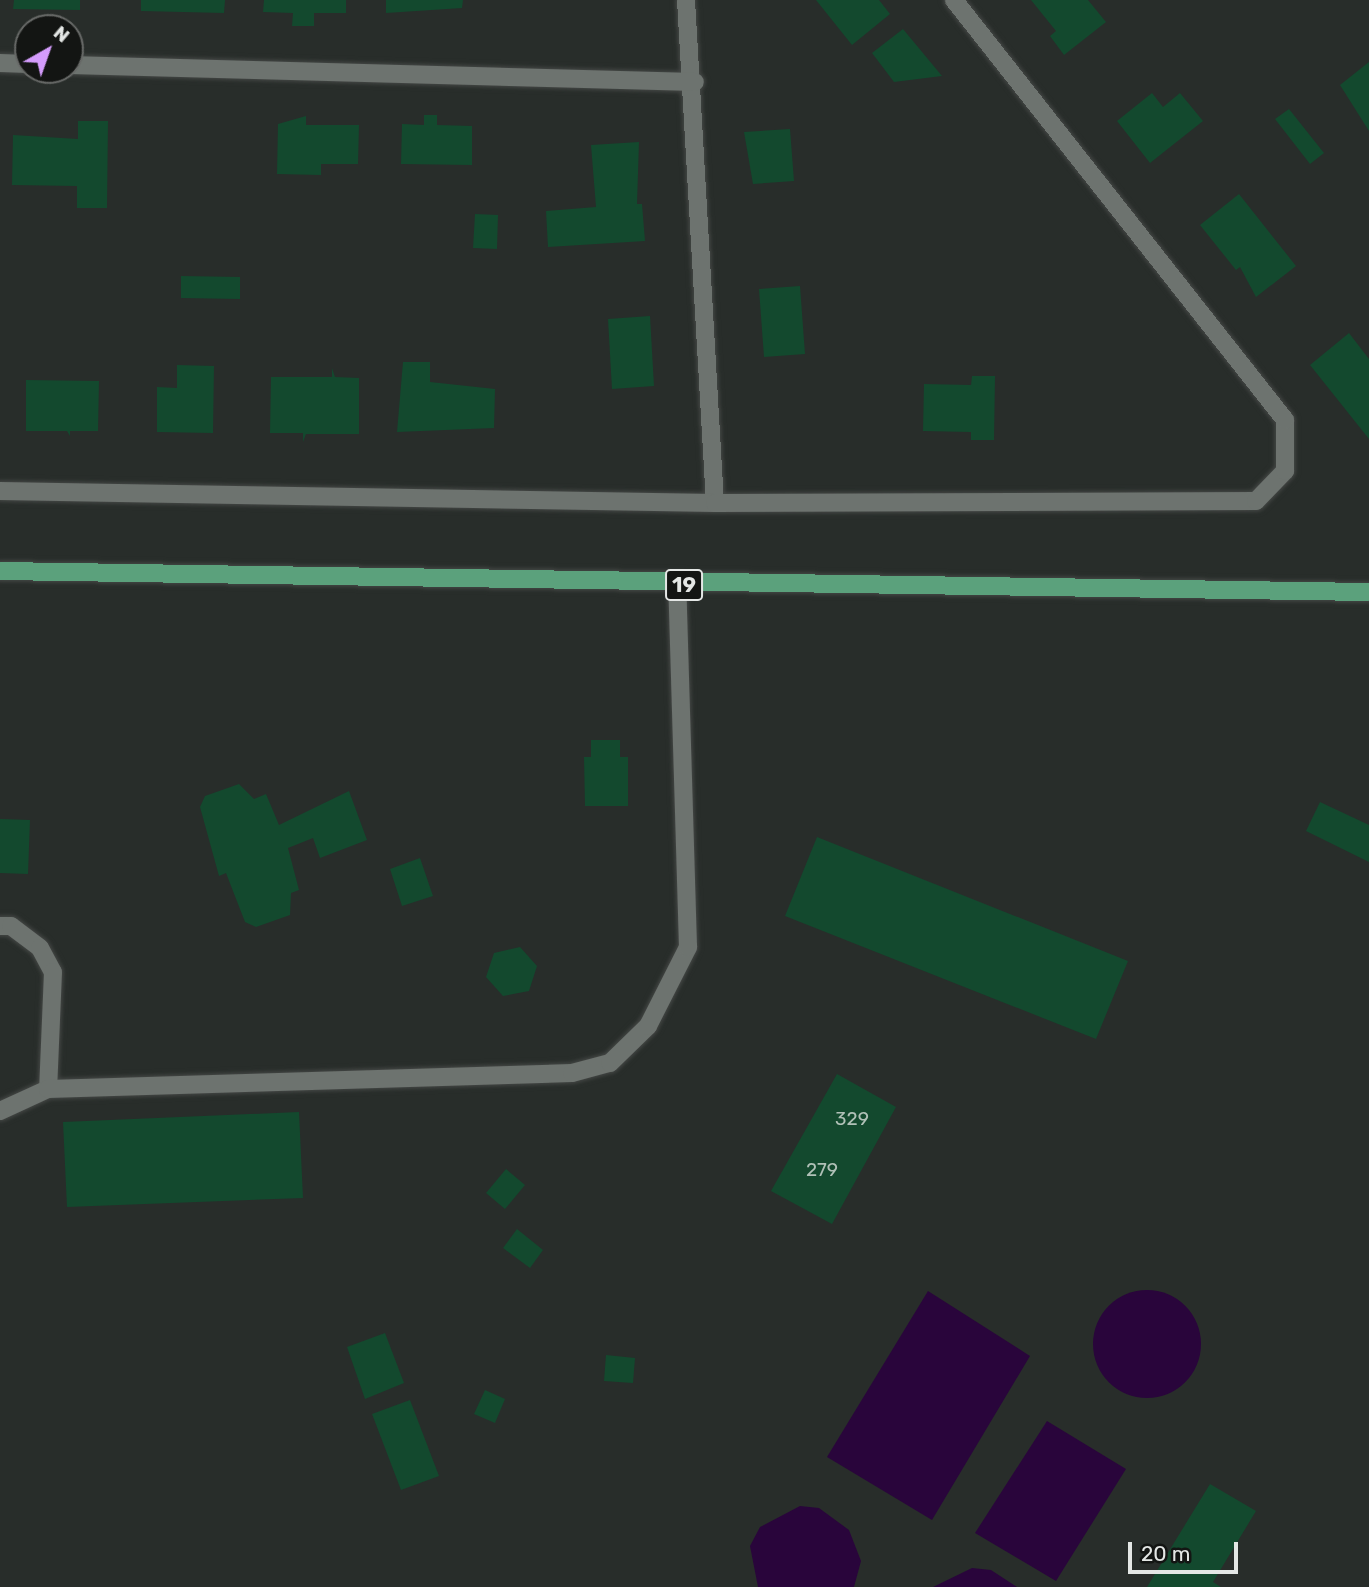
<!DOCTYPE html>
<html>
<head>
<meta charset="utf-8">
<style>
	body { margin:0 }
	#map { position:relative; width:1369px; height:1587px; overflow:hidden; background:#282d2a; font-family:Rubik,sans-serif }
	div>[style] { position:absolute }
	.water>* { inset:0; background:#29053b }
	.round { border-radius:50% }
	.building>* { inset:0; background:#13492e }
	.roads { filter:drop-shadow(0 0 2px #444745) drop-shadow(0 0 2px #444745) }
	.street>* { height:18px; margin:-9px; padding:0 9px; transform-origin:9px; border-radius:9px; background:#6d736f }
	.primary>* { height:18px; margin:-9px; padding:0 9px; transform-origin:9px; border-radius:9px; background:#5ba17c }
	span { translate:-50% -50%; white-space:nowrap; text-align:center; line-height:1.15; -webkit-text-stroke:5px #131513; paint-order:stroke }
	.number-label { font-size:19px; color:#b0c0b7 }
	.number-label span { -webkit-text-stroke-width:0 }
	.shield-label span { padding:2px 5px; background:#131513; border:2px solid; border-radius:5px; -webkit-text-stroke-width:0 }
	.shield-label { font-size:21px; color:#e4e7e5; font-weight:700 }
	.north { position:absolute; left:14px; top:14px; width:70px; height:70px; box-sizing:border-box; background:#131513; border:2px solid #676967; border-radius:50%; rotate:40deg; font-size:19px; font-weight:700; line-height:28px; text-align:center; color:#e4e7e5 }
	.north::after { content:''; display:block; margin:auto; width:24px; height:32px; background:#d49cfc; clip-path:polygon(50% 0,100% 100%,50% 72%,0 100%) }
	.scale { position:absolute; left:1128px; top:1542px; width:110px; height:32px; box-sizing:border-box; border:4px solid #e4e7e5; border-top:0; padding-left:9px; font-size:21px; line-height:24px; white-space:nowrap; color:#e4e7e5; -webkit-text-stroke:5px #131513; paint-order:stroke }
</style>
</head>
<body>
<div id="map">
	<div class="water">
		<i class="round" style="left:1093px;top:1290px;width:108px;height:108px"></i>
		<i style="clip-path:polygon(928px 1291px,1030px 1356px,932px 1520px,827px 1457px)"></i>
		<i style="clip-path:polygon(1047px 1421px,1126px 1469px,1056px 1581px,975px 1533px)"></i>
		<i style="clip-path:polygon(800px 1506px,819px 1508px,849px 1530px,861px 1561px,854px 1587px,758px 1587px,750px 1546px,760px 1527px)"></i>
		<i style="clip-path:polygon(972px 1568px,991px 1570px,1017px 1587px,933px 1587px)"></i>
	</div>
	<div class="building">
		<i style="clip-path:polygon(14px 0,80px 0,80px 10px,13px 9px)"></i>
		<i style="clip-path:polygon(141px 0,225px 0,224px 13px,141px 11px)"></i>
		<i style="clip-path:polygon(264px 0,346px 0,346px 13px,314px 13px,314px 26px,292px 26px,293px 13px,263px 12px)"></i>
		<i style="clip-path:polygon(386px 0,463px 0,462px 8px,386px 13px)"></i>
		<i style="clip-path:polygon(816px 0,879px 0,890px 14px,852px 45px)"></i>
		<i style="clip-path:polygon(1031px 0,1088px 0,1106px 22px,1064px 55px,1050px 36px,1056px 31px)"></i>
		<i style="clip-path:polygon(903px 29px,942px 76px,894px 82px,872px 53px)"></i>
		<i style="clip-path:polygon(1369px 62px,1369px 131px,1340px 85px)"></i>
		<i style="clip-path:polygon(1152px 93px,1163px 107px,1180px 93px,1203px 121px,1150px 163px,1117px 121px)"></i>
		<i style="clip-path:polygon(1289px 109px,1324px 153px,1310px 164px,1275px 119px)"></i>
		<i style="clip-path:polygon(424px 115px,437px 115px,437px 125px,472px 126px,472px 165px,401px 164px,402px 124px,424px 125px)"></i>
		<i style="clip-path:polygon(306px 116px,306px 125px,359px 125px,358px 164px,321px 164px,321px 175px,277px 174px,278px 124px)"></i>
		<i style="clip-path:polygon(78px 121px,108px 121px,107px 208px,77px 208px,77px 186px,12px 185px,13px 135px,78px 139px)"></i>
		<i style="clip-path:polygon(790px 129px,794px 181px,753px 184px,744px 132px)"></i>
		<i style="clip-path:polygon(639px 142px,637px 204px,642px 204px,645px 241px,548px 247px,546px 211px,596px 207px,591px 145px)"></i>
		<i style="clip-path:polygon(1239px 194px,1296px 266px,1256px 297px,1240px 267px,1236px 270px,1200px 225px)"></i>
		<i style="clip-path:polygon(475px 214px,498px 215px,497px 249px,473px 248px)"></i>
		<i style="clip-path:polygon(181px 276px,240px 277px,240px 299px,181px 298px)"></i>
		<i style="clip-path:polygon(800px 286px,805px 354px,764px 357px,759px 289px)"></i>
		<i style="clip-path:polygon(650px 316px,654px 386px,612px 389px,608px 319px)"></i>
		<i style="clip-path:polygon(1349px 333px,1369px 359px,1369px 439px,1310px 365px)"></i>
		<i style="clip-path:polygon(403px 362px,430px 362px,430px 382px,495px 389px,494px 428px,397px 432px)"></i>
		<i style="clip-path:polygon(177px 365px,214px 366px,213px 433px,157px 432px,157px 387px,177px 388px)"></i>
		<i style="clip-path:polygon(332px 368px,335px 377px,359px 378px,359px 434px,306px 434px,303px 442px,303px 433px,270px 433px,271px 377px,332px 377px)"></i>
		<i style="clip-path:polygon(972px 376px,995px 376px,994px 440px,971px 440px,971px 432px,923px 431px,924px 384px,971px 385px)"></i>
		<i style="clip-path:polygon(26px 380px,99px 381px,98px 431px,70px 431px,70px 436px,67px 431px,26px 431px)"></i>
		<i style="clip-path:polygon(591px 740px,620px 740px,620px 757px,628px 757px,628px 806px,585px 806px,584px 757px,591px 757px)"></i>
		<i style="clip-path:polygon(239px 784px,254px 799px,266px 794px,279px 825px,349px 791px,367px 840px,320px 858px,313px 838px,288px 848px,299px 890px,291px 893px,290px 915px,256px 927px,245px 922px,226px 873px,219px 876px,200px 807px,205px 796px)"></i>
		<i style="clip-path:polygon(1320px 802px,1369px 825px,1369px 862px,1306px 831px)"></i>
		<i style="clip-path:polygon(0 819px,30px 820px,28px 874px,0 873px)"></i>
		<i style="clip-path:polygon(817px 837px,1128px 961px,1096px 1039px,785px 916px)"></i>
		<i style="clip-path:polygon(420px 858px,433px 896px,402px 906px,390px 869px)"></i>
		<i style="clip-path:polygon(520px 947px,537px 966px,529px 991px,503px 996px,486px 977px,494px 953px)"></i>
		<i style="clip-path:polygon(837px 1074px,896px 1107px,832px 1224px,771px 1191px)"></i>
		<i style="clip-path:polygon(299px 1112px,303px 1198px,67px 1207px,63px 1122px)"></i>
		<i style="clip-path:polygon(506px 1169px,525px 1185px,505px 1209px,486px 1193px)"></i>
		<i style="clip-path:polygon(517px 1229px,543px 1250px,530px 1268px,503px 1248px)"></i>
		<i style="clip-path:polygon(385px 1333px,404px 1383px,365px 1399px,347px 1347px)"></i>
		<i style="clip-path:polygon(606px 1355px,635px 1358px,633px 1383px,604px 1381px)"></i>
		<i style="clip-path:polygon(485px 1390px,505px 1399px,495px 1423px,474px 1414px)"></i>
		<i style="clip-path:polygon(410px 1400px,439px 1476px,401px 1490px,372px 1414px)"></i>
		<i style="clip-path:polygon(1210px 1484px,1256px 1511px,1213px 1582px,1221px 1587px,1147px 1587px)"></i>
	</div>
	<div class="roads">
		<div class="street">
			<i style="left:686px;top:0;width:504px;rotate:86.7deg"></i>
			<i style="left:0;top:63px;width:28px;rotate:2deg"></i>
			<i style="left:70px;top:65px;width:625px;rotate:1.56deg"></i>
			<i style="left:0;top:491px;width:715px;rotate:0.96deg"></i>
			<i style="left:715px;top:503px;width:541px;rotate:-0.21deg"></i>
			<i style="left:1256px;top:501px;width:42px;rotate:-46deg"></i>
			<i style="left:1285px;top:471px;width:51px;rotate:-90deg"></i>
			<i style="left:1285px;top:420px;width:535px;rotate:-128.24deg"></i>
			<i style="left:0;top:926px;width:11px"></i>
			<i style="left:11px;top:926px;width:36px;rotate:37deg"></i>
			<i style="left:40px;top:948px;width:27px;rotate:62deg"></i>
			<i style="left:53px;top:972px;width:117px;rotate:92.4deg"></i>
			<i style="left:0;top:1111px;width:53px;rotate:-24.6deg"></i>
			<i style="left:48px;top:1089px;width:524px;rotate:-1.75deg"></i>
			<i style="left:572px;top:1073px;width:39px;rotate:-15deg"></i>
			<i style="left:610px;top:1063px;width:53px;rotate:-44.2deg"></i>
			<i style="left:648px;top:1026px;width:89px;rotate:-63.1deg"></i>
			<i style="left:688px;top:947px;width:363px;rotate:-91.7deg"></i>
		</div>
		<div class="primary">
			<i style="left:0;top:571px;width:1369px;rotate:0.88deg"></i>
		</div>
	</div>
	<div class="number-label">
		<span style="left:852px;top:1119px">329</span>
		<span style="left:822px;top:1170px">279</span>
	</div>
	<div class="shield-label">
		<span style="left:684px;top:585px">19</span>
	</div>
	<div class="north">N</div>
	<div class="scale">20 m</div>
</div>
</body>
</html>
